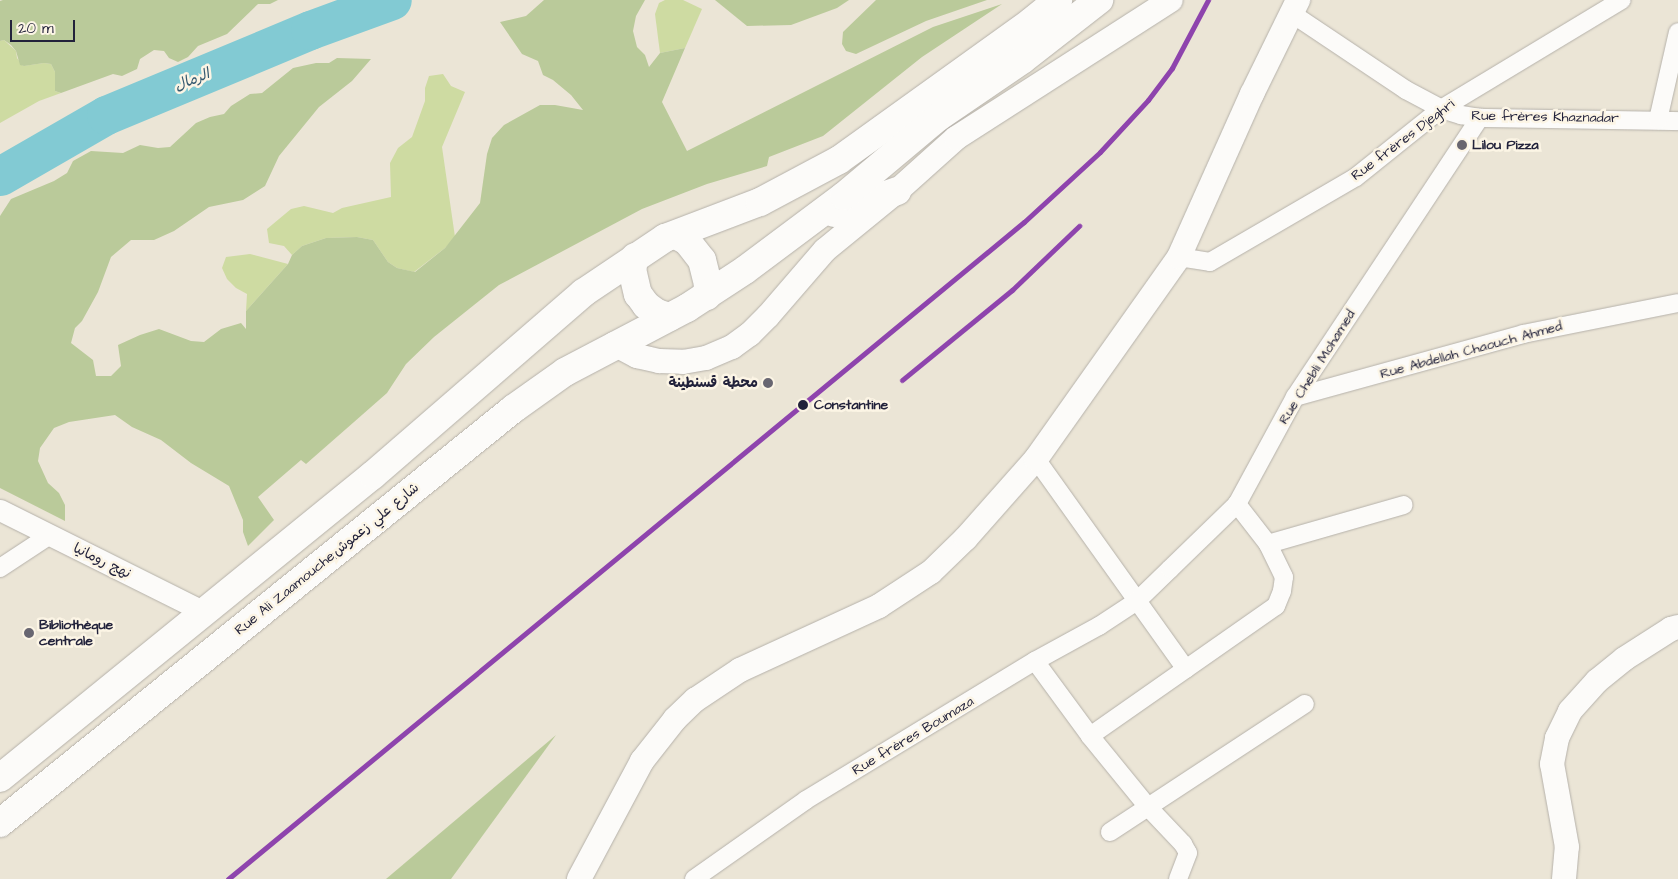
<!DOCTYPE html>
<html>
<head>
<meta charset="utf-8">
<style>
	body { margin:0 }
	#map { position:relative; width:1678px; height:879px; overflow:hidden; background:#ebe5d6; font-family:"Architects Daughter","Playpen Sans Arabic",sans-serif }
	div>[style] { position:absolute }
	.green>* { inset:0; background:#cedba2 }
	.forest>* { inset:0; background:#baca9a }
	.river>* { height:39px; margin:-19.5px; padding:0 19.5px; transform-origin:19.5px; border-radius:19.5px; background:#82cad3 }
	.roads { filter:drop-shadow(0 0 1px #b5b1aa) drop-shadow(0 0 1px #b5b1aa) }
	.minor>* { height:18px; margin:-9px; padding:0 9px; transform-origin:9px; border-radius:9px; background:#fcfbf9 }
	.tertiary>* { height:21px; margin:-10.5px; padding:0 10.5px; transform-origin:10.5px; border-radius:10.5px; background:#fcfbf9 }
	.secondary>* { height:24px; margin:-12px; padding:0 12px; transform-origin:12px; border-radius:12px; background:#fcfbf9 }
	.primary>* { height:28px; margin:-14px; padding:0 14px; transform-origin:14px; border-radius:14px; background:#fcfbf9 }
	.rail-1>* { height:5px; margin:-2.5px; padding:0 2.5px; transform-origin:2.5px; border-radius:2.5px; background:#8e44ad }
	.dots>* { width:14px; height:14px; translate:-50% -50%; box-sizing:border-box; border:2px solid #fcf5e5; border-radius:50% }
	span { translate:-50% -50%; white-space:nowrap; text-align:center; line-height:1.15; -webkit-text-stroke:5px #fcf5e5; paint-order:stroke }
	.street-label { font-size:14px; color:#22223b }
	.poi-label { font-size:14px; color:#22223b; font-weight:700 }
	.left { translate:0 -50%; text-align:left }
	.right { translate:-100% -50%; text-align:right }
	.stop-label { font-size:14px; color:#22223b; font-weight:700 }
	.water-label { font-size:15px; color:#345970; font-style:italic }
	.scale { position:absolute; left:10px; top:20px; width:65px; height:22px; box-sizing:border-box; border:2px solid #22223b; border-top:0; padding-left:6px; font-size:15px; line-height:18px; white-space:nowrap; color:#22223b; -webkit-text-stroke:4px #fcf5e5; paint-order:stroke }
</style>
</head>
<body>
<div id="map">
	<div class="green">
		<i style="clip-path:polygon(665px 0,683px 0,702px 9px,685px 48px,660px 53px,655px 14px,659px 3px)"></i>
		<i style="clip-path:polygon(4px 40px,16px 51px,17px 58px,23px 66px,44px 63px,51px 64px,55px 72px,55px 91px,61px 93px,39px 101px,0 123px,0 41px)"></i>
		<i style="clip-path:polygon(443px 74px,451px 86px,465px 92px,442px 147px,455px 237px,445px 248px,414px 272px,397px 268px,388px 262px,373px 240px,357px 237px,326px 238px,302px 246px,292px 255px,284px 246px,269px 243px,267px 229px,291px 209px,304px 206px,333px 213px,342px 208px,391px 197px,390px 163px,398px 148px,412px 137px,425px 101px,425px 88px,429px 76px)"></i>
		<i style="clip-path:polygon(250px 254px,288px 264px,246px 311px,247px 294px,236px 288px,227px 279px,222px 268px,226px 257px)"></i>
	</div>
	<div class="forest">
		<i style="clip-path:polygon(3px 0,278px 0,270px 4px,258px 4px,227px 34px,198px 46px,188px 57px,178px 62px,169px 58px,164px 51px,154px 50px,140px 59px,137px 69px,122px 76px,113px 74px,61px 93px,55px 91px,55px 72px,51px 64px,44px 63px,24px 66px,20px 65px,16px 51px,11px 45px,4px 40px,0 41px,0 1px)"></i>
		<i style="clip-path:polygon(544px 0,645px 0,636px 16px,633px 31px,637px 47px,645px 55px,649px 67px,660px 53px,685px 48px,662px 102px,687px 151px,933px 27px,1002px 4px,922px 57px,823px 136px,769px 157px,767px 166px,707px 184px,642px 209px,499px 285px,434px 337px,406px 364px,387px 393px,354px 422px,306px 464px,301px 460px,258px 497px,274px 520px,248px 546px,243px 532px,243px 520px,229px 486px,191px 463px,161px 440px,132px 427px,115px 415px,69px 422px,54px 428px,40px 448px,38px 461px,48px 483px,59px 493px,65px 505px,65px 521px,0 488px,0 216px,11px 199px,54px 181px,67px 173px,73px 161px,91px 151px,123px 153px,140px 145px,158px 148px,170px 147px,196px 123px,210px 117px,224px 114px,231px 106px,250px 94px,262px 93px,293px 68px,316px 63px,329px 63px,337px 58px,371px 59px,352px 81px,319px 107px,279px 156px,265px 186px,243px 200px,209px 207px,174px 231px,154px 240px,131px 240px,111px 257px,98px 292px,82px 321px,75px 328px,71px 343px,93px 360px,96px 376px,111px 376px,121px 366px,118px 345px,140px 335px,159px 329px,191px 341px,204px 342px,221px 329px,241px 323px,246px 329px,246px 311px,288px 264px,292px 255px,302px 246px,326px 238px,357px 237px,373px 240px,388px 262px,397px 268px,415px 272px,445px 248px,480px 203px,487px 154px,492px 138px,504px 125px,540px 105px,555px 105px,583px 110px,571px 95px,553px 80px,543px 75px,538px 61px,522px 54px,500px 22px,526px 16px)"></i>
		<i style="clip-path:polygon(715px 0,849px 0,837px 8px,791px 25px,747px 26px)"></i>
		<i style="clip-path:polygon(876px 0,987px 0,926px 21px,856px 54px,846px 51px,842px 44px,843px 32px)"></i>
		<i style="clip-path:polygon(556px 735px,451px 879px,386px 879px)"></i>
	</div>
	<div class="river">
		<i style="left:0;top:176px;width:122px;rotate:-29.9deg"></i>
		<i style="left:106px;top:115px;width:221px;rotate:-22.6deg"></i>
		<i style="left:310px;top:30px;width:87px;rotate:-20.1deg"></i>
	</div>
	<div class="roads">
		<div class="minor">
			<i style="left:1291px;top:13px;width:138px;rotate:33.8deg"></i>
			<i style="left:1406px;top:90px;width:40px;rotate:28deg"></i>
			<i style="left:1441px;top:109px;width:21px;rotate:17deg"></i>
			<i style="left:1461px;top:115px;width:19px;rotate:9deg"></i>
			<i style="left:1480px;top:118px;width:198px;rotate:0.9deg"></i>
			<i style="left:1658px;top:120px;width:90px;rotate:-77.2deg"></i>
			<i style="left:1179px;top:257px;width:31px;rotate:9deg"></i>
			<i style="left:1210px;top:262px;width:169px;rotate:-30.2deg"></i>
			<i style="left:1356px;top:177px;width:109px;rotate:-38.7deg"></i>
			<i style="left:1441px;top:109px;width:211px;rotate:-31.1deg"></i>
			<i style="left:1295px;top:397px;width:237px;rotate:-15.4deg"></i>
			<i style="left:1523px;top:334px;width:158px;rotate:-11.3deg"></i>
			<i style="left:1036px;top:459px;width:258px;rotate:54.5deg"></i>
			<i style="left:1268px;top:544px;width:141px;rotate:-16deg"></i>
			<i style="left:0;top:568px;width:60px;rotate:-33.4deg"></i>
			<i style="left:1035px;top:661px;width:93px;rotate:53.7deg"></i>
			<i style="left:1090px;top:736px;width:92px;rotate:50.8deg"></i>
			<i style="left:1148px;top:807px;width:51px;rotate:46.6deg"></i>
			<i style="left:1183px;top:844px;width:10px;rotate:61deg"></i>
			<i style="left:1188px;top:853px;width:28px;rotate:111deg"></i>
			<i style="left:1090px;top:736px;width:227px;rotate:-35deg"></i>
			<i style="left:1276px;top:606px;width:16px;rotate:-68deg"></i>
			<i style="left:1282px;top:591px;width:14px;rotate:-82deg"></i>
			<i style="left:1284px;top:577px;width:37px;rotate:-116deg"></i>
			<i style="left:1268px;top:544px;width:51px;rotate:-127.8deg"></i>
			<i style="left:1110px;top:832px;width:233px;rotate:-33.3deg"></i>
			<i style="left:694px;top:879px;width:137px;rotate:-35.2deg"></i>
			<i style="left:806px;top:800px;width:268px;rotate:-31.3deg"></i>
			<i style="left:1035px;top:661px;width:73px;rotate:-28.7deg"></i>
			<i style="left:1099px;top:626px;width:45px;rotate:-33.3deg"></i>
			<i style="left:1137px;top:601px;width:46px;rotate:-44.1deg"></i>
			<i style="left:1170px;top:569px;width:93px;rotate:-44.1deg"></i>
			<i style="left:1237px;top:504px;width:122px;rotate:-61.5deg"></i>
			<i style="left:1295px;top:397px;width:335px;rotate:-56.5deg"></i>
		</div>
		<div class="tertiary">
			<i style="left:0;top:510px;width:227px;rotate:26.5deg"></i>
		</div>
		<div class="secondary">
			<i style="left:614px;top:344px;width:26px;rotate:28deg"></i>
			<i style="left:637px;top:356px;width:23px;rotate:13deg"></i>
			<i style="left:659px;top:361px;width:24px;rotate:2deg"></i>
			<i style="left:683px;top:362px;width:23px;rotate:-10deg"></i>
			<i style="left:706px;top:358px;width:28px;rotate:-23deg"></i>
			<i style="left:732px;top:347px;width:22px;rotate:-36deg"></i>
			<i style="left:750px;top:334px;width:25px;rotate:-45deg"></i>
			<i style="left:768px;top:316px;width:87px;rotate:-49.2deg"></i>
			<i style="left:825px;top:250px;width:93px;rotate:-39.3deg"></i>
			<i style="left:897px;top:191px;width:79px;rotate:-41.9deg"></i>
			<i style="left:956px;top:138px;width:255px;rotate:-32.7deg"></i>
			<i style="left:579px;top:879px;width:134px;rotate:-61.9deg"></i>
			<i style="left:642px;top:761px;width:53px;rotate:-51.8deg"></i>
			<i style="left:675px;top:719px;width:28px;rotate:-44deg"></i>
			<i style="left:695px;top:700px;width:54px;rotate:-33.7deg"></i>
			<i style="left:740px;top:670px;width:153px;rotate:-24.7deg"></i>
			<i style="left:879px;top:606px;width:62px;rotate:-33.2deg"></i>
			<i style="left:931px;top:572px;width:49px;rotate:-44.2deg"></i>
			<i style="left:966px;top:538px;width:106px;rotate:-48.5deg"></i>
			<i style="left:1036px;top:459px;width:247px;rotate:-54.7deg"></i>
			<i style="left:1179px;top:257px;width:179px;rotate:-65.9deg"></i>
			<i style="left:1252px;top:94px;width:105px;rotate:-63.9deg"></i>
			<i style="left:1564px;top:879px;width:32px;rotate:-85deg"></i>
			<i style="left:1567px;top:847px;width:84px;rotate:-100.2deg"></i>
			<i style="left:1552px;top:764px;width:26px;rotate:-79deg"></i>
			<i style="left:1557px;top:738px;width:30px;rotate:-64deg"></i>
			<i style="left:1570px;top:711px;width:40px;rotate:-48deg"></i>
			<i style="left:1597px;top:681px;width:35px;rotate:-39deg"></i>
			<i style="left:1624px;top:659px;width:56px;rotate:-32.6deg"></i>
			<i style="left:1671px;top:629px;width:7px;rotate:-16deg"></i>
		</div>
		<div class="primary">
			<i style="left:834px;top:213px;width:67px;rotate:-19.2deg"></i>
			<i style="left:676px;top:235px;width:13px;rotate:29deg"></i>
			<i style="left:687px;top:241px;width:24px;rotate:52deg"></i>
			<i style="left:702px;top:260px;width:25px;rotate:76deg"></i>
			<i style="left:708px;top:284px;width:12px;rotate:95deg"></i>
			<i style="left:635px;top:257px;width:12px;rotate:104deg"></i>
			<i style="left:632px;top:269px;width:26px;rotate:77deg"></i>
			<i style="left:638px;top:294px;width:14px;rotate:54deg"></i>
			<i style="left:646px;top:305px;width:14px;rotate:36deg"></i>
			<i style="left:657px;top:313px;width:13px;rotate:18deg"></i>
			<i style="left:0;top:778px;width:481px;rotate:-39.1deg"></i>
			<i style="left:373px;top:475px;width:278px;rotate:-40.9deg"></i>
			<i style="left:583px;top:293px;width:99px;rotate:-33.9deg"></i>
			<i style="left:665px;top:238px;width:102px;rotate:-20.8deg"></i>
			<i style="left:760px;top:202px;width:89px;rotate:-28deg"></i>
			<i style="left:839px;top:160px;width:236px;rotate:-35.7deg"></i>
			<i style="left:1031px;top:22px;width:35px;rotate:-39deg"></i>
			<i style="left:0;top:823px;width:659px;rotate:-38.9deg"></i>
			<i style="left:513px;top:409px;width:64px;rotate:-35.4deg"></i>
			<i style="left:565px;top:372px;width:138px;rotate:-27.7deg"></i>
			<i style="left:687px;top:308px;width:69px;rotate:-33.2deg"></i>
			<i style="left:745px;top:270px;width:124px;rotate:-36.8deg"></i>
			<i style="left:844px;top:196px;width:121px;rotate:-40deg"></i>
			<i style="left:937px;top:118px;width:103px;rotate:-34.3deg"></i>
			<i style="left:1022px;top:60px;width:98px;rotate:-37.9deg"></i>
		</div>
	</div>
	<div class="rail-1">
		<i style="left:902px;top:380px;width:142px;rotate:-39.3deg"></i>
		<i style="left:1012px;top:290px;width:93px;rotate:-43.7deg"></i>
		<i style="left:228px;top:879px;width:1032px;rotate:-39.54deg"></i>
		<i style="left:1024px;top:222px;width:103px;rotate:-42.6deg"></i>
		<i style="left:1100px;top:152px;width:71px;rotate:-47.3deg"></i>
		<i style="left:1148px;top:100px;width:40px;rotate:-53deg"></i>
		<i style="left:1172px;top:68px;width:77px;rotate:-62.1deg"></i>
	</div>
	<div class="dots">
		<i style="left:1462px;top:145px;background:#686671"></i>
		<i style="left:768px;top:383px;background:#686671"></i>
		<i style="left:803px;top:405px;background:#22223b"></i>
		<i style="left:29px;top:633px;background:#686671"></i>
	</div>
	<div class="street-label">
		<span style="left:1545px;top:117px;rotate:1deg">Rue frères Khaznadar</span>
		<span style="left:1403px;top:140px;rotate:-37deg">Rue frères Djeghri</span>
		<span style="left:1471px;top:350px;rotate:-15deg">Rue Abdellah Chaouch Ahmed</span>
		<span style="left:1317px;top:367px;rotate:-58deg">Rue Chebli Mohamed</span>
		<span style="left:327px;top:559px;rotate:-39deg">Rue Ali Zaamouche;شارع علي زعموش</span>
		<span style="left:102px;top:561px;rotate:26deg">نهج رومانيا</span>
		<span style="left:913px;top:736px;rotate:-31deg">Rue frères Boumaza</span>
	</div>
	<div class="poi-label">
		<span class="left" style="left:1472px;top:145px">Lilou Pizza</span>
		<span class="right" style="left:758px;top:383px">محطة قسنطينة</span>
		<span class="left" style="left:39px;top:633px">Bibliothèque<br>centrale</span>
	</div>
	<div class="stop-label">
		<span class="left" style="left:814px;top:405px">Constantine</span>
	</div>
	<div class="water-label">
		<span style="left:192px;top:80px;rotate:-22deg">الرمال</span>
	</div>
	<div class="scale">20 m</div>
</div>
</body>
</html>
